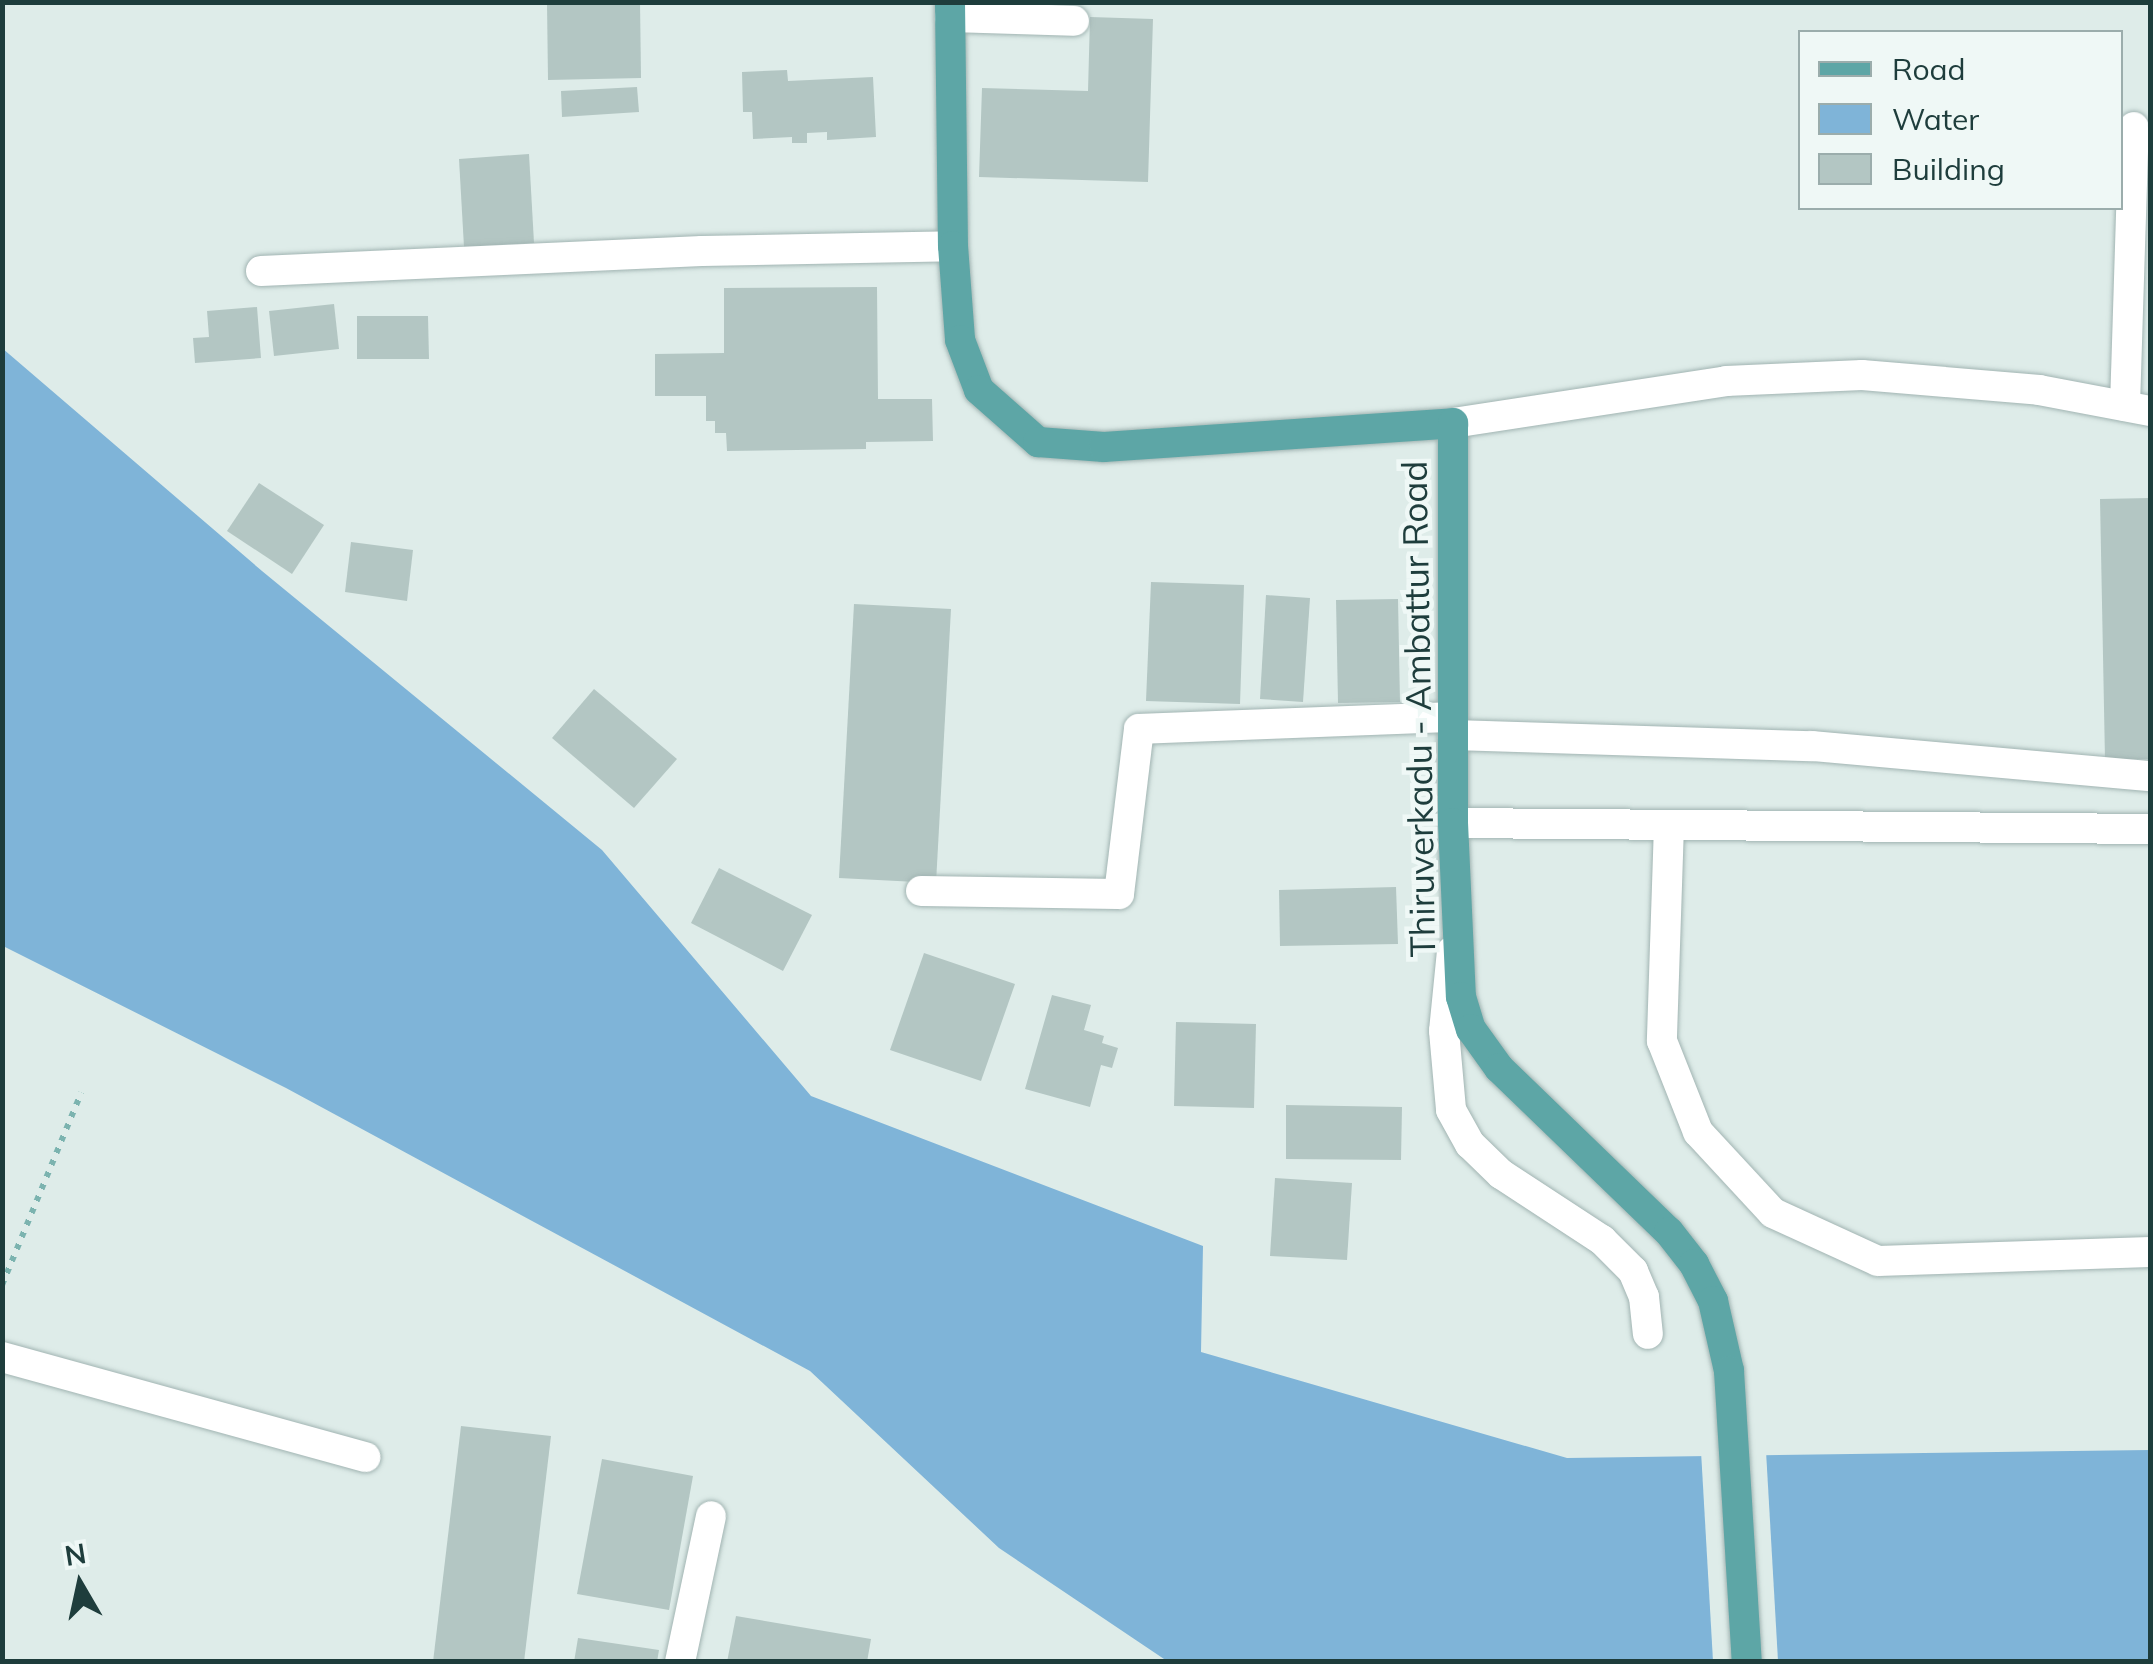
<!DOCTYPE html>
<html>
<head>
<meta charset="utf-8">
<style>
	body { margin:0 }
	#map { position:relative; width:2153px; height:1664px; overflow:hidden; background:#deece9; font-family:Mulish,sans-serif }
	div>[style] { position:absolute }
	.water>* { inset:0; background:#7fb4d8 }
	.pier>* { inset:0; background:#deece9 }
	.building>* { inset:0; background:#b3c6c3 }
	.path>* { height:6px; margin-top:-3px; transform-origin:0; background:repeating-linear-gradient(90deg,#7bb3af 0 5px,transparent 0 13px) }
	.roads { filter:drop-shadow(0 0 2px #a1b4b2) drop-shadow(0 0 2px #a1b4b2) }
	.minor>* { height:30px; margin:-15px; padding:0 15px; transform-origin:15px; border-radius:15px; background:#fff }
	.major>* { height:30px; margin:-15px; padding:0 15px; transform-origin:15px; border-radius:15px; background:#5da6a6 }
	span { translate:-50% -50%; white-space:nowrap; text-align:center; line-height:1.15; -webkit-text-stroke:9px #eff8f6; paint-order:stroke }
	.street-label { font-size:35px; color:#1e3d3c }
	.frame { position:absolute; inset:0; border:5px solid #1e3d3c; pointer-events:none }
	.legend { position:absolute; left:1798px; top:30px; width:325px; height:180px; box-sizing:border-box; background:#eff8f6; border:2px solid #9badac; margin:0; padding:12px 18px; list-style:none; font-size:30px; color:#1e3d3c }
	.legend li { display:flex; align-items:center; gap:20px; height:50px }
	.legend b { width:50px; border:2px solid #9badac }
	.north { position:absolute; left:30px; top:1534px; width:100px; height:100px; -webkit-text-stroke:8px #eff8f6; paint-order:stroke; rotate:351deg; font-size:28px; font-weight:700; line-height:40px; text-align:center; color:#1e3d3c }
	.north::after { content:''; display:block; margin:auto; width:35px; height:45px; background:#1e3d3c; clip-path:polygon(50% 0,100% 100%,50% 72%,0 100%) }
</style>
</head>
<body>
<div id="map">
	<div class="water">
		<i style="clip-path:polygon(2px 348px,262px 571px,602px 850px,811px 1096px,1203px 1246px,1201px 1352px,1567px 1458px,2150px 1450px,2150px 1661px,1167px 1661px,999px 1548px,810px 1371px,286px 1088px,3px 946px)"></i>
	</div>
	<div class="pier">
		<i style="clip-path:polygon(1701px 1451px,1766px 1451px,1778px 1661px,1713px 1661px)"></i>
	</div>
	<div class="building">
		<i style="clip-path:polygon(592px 2px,640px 2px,641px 78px,548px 80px,547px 3px)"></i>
		<i style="clip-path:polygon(1090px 17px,1153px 19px,1148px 182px,979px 177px,982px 88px,1088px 91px)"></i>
		<i style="clip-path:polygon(787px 70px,788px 81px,873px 77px,876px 137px,827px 140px,827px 132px,807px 133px,807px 143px,792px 143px,792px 137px,753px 139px,752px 112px,743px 112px,742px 72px)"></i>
		<i style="clip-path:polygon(637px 87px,639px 112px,562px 117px,561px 91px)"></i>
		<i style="clip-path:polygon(529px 154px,534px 243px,464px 247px,459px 159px)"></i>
		<i style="clip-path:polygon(877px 287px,878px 399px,932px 399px,933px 441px,866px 442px,866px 449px,727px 451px,726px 433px,715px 433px,715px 421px,706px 421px,706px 396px,655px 396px,655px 354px,724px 353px,724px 288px)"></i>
		<i style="clip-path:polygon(334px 304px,339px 349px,274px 356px,269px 311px)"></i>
		<i style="clip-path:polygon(257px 307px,261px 358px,195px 363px,193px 338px,209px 337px,207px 311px)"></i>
		<i style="clip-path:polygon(357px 316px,428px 316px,429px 359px,357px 359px)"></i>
		<i style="clip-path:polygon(259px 483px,324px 525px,292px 574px,227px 531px)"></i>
		<i style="clip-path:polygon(2150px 498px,2150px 759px,2105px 760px,2100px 499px)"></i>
		<i style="clip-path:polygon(351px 542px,413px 550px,407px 601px,345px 592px)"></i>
		<i style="clip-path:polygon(1151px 582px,1244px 585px,1240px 704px,1146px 701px)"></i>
		<i style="clip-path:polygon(1266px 595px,1310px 598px,1303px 702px,1260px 699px)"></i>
		<i style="clip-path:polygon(1398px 599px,1400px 702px,1338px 703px,1336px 600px)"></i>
		<i style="clip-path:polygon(854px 604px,951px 609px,936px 883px,839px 878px)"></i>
		<i style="clip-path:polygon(594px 689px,677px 759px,634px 808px,552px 738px)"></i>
		<i style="clip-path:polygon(719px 868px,812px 915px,783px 971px,691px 923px)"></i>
		<i style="clip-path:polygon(1396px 887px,1398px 944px,1280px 946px,1279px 890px)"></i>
		<i style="clip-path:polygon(924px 953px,1015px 984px,981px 1081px,890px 1050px)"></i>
		<i style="clip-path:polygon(1052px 995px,1091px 1005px,1084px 1030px,1104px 1036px,1102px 1043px,1118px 1048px,1112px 1068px,1101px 1065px,1090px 1107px,1025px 1089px)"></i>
		<i style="clip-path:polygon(1176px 1022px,1256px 1024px,1254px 1108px,1174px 1106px)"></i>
		<i style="clip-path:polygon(1286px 1105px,1402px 1107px,1401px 1160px,1286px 1159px)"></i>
		<i style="clip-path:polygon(1275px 1178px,1352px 1183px,1347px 1260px,1270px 1256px)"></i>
		<i style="clip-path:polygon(461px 1426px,551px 1436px,524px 1662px,433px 1662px)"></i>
		<i style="clip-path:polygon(602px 1459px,693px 1476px,669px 1610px,577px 1594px)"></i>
		<i style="clip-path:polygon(736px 1616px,871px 1639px,867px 1662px,727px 1662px)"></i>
		<i style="clip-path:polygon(578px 1638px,659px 1650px,657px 1662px,574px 1662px)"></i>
	</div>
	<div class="path">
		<i style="left:2px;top:1285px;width:208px;rotate:-67.6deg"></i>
	</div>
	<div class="roads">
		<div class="minor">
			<i style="left:950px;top:17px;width:124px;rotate:1.8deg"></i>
			<i style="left:261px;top:271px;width:441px;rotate:-2.6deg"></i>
			<i style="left:702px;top:251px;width:251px;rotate:-1.1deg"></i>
			<i style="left:2125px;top:406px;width:279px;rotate:-88.2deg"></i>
			<i style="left:1453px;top:423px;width:276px;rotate:-8.7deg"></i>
			<i style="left:1726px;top:381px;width:136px;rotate:-2.5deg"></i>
			<i style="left:1862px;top:375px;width:178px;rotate:4.8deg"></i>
			<i style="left:2039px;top:390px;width:113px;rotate:10.7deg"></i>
			<i style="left:1453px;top:735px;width:359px;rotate:1.8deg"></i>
			<i style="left:1812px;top:746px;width:339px;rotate:5.1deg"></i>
			<i style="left:1453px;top:823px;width:697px;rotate:0.49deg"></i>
			<i style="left:1669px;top:825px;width:216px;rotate:91.9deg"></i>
			<i style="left:1662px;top:1041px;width:98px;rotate:68.4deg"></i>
			<i style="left:1698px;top:1132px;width:110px;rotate:47.2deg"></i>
			<i style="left:1773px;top:1213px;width:115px;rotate:24.6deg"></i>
			<i style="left:1878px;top:1261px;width:272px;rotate:-1.9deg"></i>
			<i style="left:921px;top:891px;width:198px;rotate:0.9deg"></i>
			<i style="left:1119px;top:894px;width:166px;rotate:-83.1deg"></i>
			<i style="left:1139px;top:729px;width:314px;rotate:-2.2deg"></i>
			<i style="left:1452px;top:951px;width:80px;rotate:95.7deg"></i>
			<i style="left:1444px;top:1031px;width:79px;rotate:84.9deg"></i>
			<i style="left:1451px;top:1110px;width:39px;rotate:61deg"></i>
			<i style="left:1470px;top:1144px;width:43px;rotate:44.1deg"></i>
			<i style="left:1501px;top:1174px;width:121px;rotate:33.2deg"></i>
			<i style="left:1602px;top:1240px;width:44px;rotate:45deg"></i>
			<i style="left:1633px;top:1271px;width:28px;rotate:67deg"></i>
			<i style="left:1644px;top:1297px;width:37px;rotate:84deg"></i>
			<i style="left:2px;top:1357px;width:377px;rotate:15.4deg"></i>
			<i style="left:680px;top:1662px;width:149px;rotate:-78deg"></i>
		</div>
		<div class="major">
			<i style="left:950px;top:2px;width:244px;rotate:89.3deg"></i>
			<i style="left:953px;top:246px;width:94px;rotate:85.7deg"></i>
			<i style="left:960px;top:340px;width:53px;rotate:69.2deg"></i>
			<i style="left:979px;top:390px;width:79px;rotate:41.4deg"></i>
			<i style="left:1038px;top:442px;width:66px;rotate:4.3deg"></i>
			<i style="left:1104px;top:447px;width:350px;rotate:-3.9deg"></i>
			<i style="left:1453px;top:423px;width:400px;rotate:90deg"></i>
			<i style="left:1453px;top:823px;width:174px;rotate:87.4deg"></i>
			<i style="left:1461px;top:997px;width:34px;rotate:73deg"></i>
			<i style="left:1471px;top:1029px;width:48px;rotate:54.3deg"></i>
			<i style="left:1499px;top:1068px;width:236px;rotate:44deg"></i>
			<i style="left:1669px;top:1232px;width:41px;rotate:52deg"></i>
			<i style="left:1694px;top:1264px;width:42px;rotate:62.8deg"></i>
			<i style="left:1713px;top:1301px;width:72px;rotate:77.1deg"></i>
			<i style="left:1729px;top:1371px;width:292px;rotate:86.5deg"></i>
		</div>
	</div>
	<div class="street-label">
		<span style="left:1418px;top:709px;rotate:-91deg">Thiruverkadu - Ambattur Road</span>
	</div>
	<div class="frame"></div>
	<ul class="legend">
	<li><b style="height:12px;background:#5da6a6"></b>Road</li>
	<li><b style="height:28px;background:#7fb4d8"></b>Water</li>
	<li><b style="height:28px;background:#b3c6c3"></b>Building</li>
	</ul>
	<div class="north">N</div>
</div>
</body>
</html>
